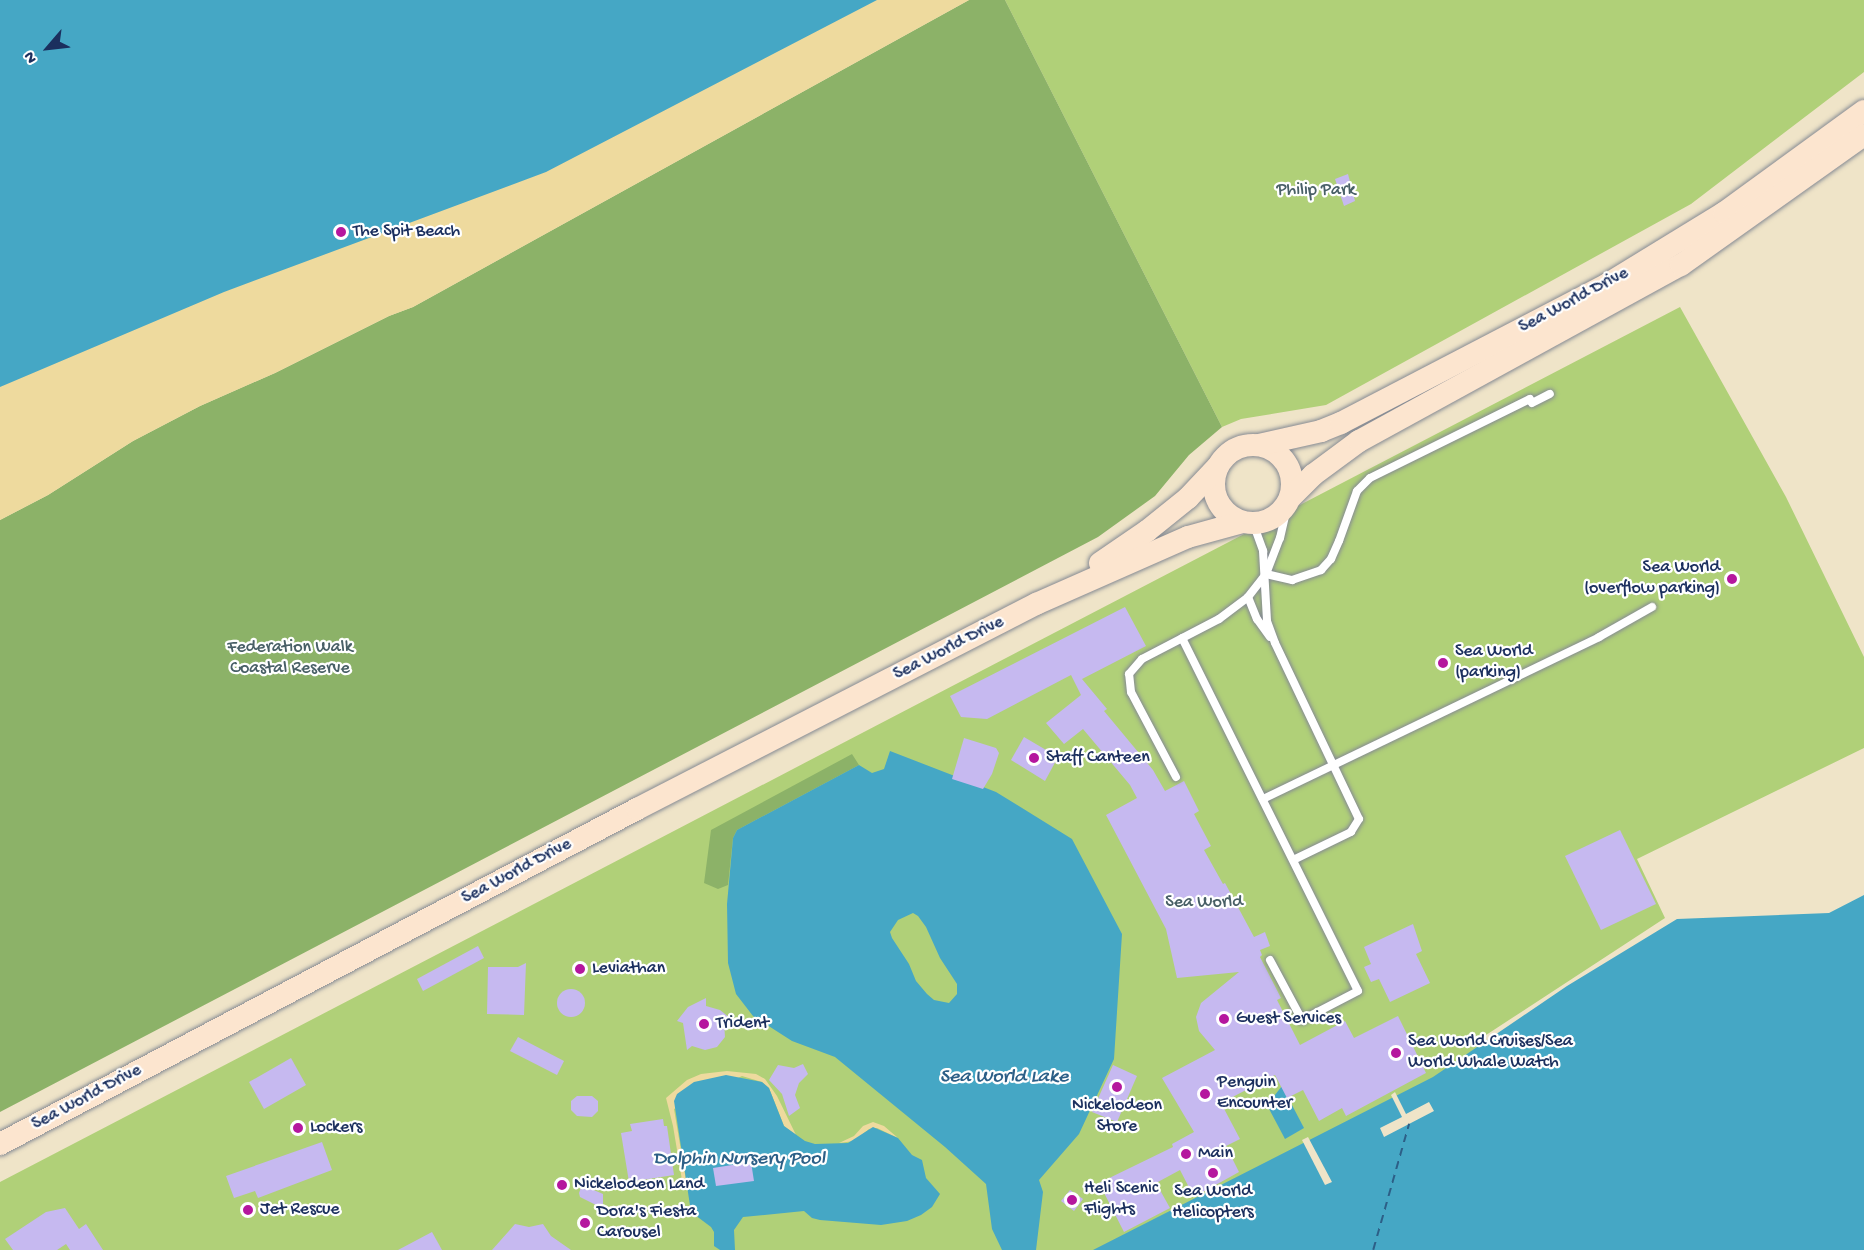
<!DOCTYPE html>
<html>
<head>
<meta charset="utf-8">
<style>
	body { margin:0 }
	#map { position:relative; width:1864px; height:1250px; overflow:hidden; background:#efe4c8; font-family:"Gochi Hand",sans-serif }
	div>[style] { position:absolute }
	.green>* { inset:0; background:#b0d078 }
	.forest>* { inset:0; background:#8cb268 }
	.sand>* { inset:0; background:#eeda9e }
	.water>* { inset:0; background:#45a7c5 }
	.pier>* { inset:0; background:#efe4c8 }
	.ferry>* { height:1.5px; margin-top:-0.75px; transform-origin:0; background:repeating-linear-gradient(90deg,#2c5f87 0 8px,transparent 0 14px) }
	.building>* { inset:0; background:#c6b9f0 }
	.round { border-radius:50% }
	.roads { filter:drop-shadow(0 0 2px #858a93) drop-shadow(0 0 2px #858a93) }
	.lane>* { height:8px; margin:-4px; padding:0 4px; transform-origin:4px; border-radius:4px; background:#fff }
	.secondary>* { height:22px; margin:-11px; padding:0 11px; transform-origin:11px; border-radius:11px; background:#fce5cf }
	.secondary>.ring { margin:-11px; padding:0; box-sizing:content-box; background:none; border:22px solid #fce5cf; border-radius:50% }
	.dots>* { width:16px; height:16px; translate:-50% -50%; box-sizing:border-box; border:3px solid #fff; border-radius:50% }
	span { translate:-50% -50%; white-space:nowrap; text-align:center; line-height:1.15; -webkit-text-stroke:4.5px #fff; paint-order:stroke }
	.park-label { font-size:18px; color:#485f66 }
	.poi-label { font-size:18px; color:#1b2f5e }
	.left { translate:0 -50%; text-align:left }
	.right { translate:-100% -50%; text-align:right }
	.street-label { font-size:18px; color:#1b2f5e }
	.water-label { font-size:20px; color:#2c5f87; font-style:italic }
	.north { position:absolute; left:18px; top:18px; width:60px; height:60px; -webkit-text-stroke:4px #fff; paint-order:stroke; rotate:242deg; font-size:16px; font-weight:700; line-height:24px; text-align:center; color:#1b2f5e }
	.north::after { content:''; display:block; margin:auto; width:21px; height:27px; background:#1b2f5e; clip-path:polygon(50% 0,100% 100%,50% 72%,0 100%) }
</style>
</head>
<body>
<div id="map">
	<div class="green">
		<i style="clip-path:polygon(1005px 0,1864px 0,1864px 72px,1691px 204px,1326px 405px,1241px 419px,1222px 427px)"></i>
		<i style="clip-path:polygon(1680px 307px,1786px 497px,1864px 657px,1864px 748px,1637px 859px,1665px 918px,1483px 1037px,1446px 1126px,1180px 1250px,0 1250px,0 1182px)"></i>
	</div>
	<div class="forest">
		<i style="clip-path:polygon(969px 0,1005px 0,1222px 427px,1189px 455px,1155px 496px,1098px 537px,0 1112px,0 520px,48px 495px,133px 441px,200px 406px,275px 373px,389px 316px,413px 307px)"></i>
		<i style="clip-path:polygon(852px 754px,859px 765px,737px 830px,733px 838px,728px 885px,718px 889px,704px 883px,711px 830px)"></i>
	</div>
	<div class="sand">
		<i style="clip-path:polygon(501px 0,969px 0,413px 307px,389px 316px,275px 373px,200px 406px,133px 441px,48px 495px,0 520px,0 315px)"></i>
		<i style="clip-path:polygon(727px 1071px,756px 1074px,765px 1079px,777px 1096px,796px 1135px,784px 1126px,769px 1088px,762px 1082px,742px 1076px,674px 1109px,686px 1180px,682px 1180px,673px 1126px,666px 1098px,687px 1080px,701px 1074px)"></i>
		<i style="clip-path:polygon(873px 1122px,884px 1126px,898px 1138px,877px 1128px,869px 1129px,854px 1141px,839px 1143px,854px 1136px,863px 1126px)"></i>
	</div>
	<div class="water">
		<i style="clip-path:polygon(0 0,877px 0,546px 172px,224px 292px,0 387px)"></i>
		<i style="clip-path:polygon(evenodd,890px 751px,996px 792px,1072px 839px,1122px 934px,1114px 1059px,1079px 1134px,1039px 1180px,1043px 1192px,1036px 1250px,1002px 1250px,992px 1229px,986px 1184px,945px 1147px,835px 1057px,792px 1041px,753px 1016px,736px 994px,728px 963px,727px 904px,733px 838px,737px 830px,859px 765px,872px 773px,884px 769px,890px 751px,913px 913px,918px 916px,926px 927px,940px 958px,957px 984px,957px 994px,949px 1003px,934px 1000px,927px 994px,916px 981px,909px 964px,892px 938px,890px 932px,898px 920px,913px 913px)"></i>
		<i style="clip-path:polygon(1864px 895px,1864px 1250px,1093px 1250px,1433px 1077px,1567px 986px,1677px 919px,1829px 913px)"></i>
		<i style="clip-path:polygon(726px 1075px,762px 1082px,769px 1088px,784px 1126px,805px 1141px,815px 1144px,848px 1143px,873px 1127px,898px 1138px,912px 1155px,922px 1160px,926px 1178px,940px 1194px,932px 1207px,921px 1215px,907px 1221px,881px 1225px,820px 1220px,812px 1218px,804px 1211px,743px 1217px,734px 1230px,735px 1250px,720px 1250px,714px 1246px,714px 1232px,711px 1227px,691px 1212px,674px 1101px,677px 1094px,694px 1082px)"></i>
		<i style="clip-path:polygon(1282px 1086px,1304px 1128px,1285px 1139px,1267px 1105px)"></i>
	</div>
	<div class="pier">
		<i style="clip-path:polygon(1395px 1092px,1406px 1114px,1429px 1102px,1434px 1111px,1384px 1137px,1380px 1128px,1402px 1117px,1391px 1095px)"></i>
		<i style="clip-path:polygon(1308px 1137px,1332px 1182px,1325px 1185px,1302px 1140px)"></i>
	</div>
	<div class="ferry">
		<i style="left:1373px;top:1250px;width:131px;rotate:-74.1deg"></i>
	</div>
	<div class="building">
		<i style="clip-path:polygon(1348px 174px,1355px 201px,1344px 206px,1335px 179px)"></i>
		<i style="clip-path:polygon(1125px 607px,1146px 646px,1082px 679px,1107px 709px,1104px 711px,1153px 770px,1165px 791px,1184px 781px,1199px 811px,1194px 814px,1211px 846px,1204px 850px,1223px 884px,1225px 883px,1254px 937px,1265px 932px,1270px 946px,1260px 950px,1262px 955px,1260px 957px,1281px 998px,1277px 1000px,1300px 1045px,1345px 1021px,1354px 1038px,1398px 1016px,1426px 1073px,1346px 1116px,1342px 1108px,1319px 1121px,1303px 1090px,1287px 1098px,1275px 1075px,1221px 1103px,1240px 1139px,1226px 1146px,1239px 1172px,1194px 1197px,1180px 1170px,1156px 1183px,1170px 1208px,1124px 1232px,1099px 1183px,1173px 1147px,1172px 1144px,1194px 1132px,1162px 1078px,1215px 1050px,1199px 1031px,1196px 1017px,1201px 1003px,1239px 972px,1177px 978px,1166px 929px,1106px 815px,1137px 798px,1130px 785px,1083px 729px,1064px 744px,1046px 723px,1081px 695px,1071px 675px,987px 719px,961px 717px,950px 696px)"></i>
		<i style="clip-path:polygon(1024px 737px,1058px 757px,1045px 781px,1011px 760px)"></i>
		<i style="clip-path:polygon(964px 738px,996px 748px,999px 753px,992px 774px,983px 789px,952px 779px)"></i>
		<i style="clip-path:polygon(1620px 830px,1656px 904px,1601px 930px,1565px 856px)"></i>
		<i style="clip-path:polygon(1413px 924px,1422px 951px,1416px 954px,1430px 983px,1390px 1002px,1379px 979px,1371px 982px,1364px 967px,1371px 964px,1364px 947px)"></i>
		<i style="clip-path:polygon(478px 946px,484px 958px,423px 991px,417px 979px)"></i>
		<i style="clip-path:polygon(526px 963px,524px 1015px,487px 1014px,488px 967px,518px 967px)"></i>
		<i class="round" style="left:557px;top:989px;width:28px;height:28px"></i>
		<i style="clip-path:polygon(706px 998px,706px 1006px,720px 1010px,730px 1018px,724px 1022px,725px 1037px,717px 1047px,705px 1050px,692px 1046px,687px 1050px,683px 1023px,677px 1021px,688px 1007px)"></i>
		<i style="clip-path:polygon(518px 1037px,564px 1061px,557px 1075px,510px 1051px)"></i>
		<i style="clip-path:polygon(291px 1058px,306px 1085px,264px 1109px,249px 1082px)"></i>
		<i style="clip-path:polygon(803px 1064px,808px 1074px,799px 1083px,795px 1095px,800px 1108px,789px 1116px,782px 1094px,769px 1080px,778px 1065px,794px 1068px)"></i>
		<i style="clip-path:polygon(1113px 1065px,1137px 1076px,1117px 1122px,1092px 1112px)"></i>
		<i style="clip-path:polygon(577px 1096px,592px 1096px,598px 1101px,598px 1111px,592px 1117px,577px 1116px,571px 1110px,571px 1101px)"></i>
		<i style="clip-path:polygon(663px 1119px,664px 1126px,667px 1126px,674px 1175px,629px 1182px,621px 1133px,632px 1131px,630px 1124px)"></i>
		<i style="clip-path:polygon(322px 1142px,332px 1170px,258px 1198px,255px 1191px,234px 1198px,226px 1176px)"></i>
		<i style="clip-path:polygon(751px 1162px,754px 1181px,716px 1186px,713px 1168px)"></i>
		<i style="clip-path:polygon(582px 1185px,603px 1194px,603px 1204px,598px 1206px,580px 1197px,579px 1193px)"></i>
		<i style="clip-path:polygon(1070px 1190px,1083px 1199px,1074px 1211px,1061px 1201px)"></i>
		<i style="clip-path:polygon(65px 1208px,79px 1229px,86px 1224px,103px 1250px,70px 1250px,66px 1244px,57px 1250px,13px 1250px,5px 1239px,46px 1212px)"></i>
		<i style="clip-path:polygon(515px 1224px,529px 1227px,543px 1224px,551px 1236px,571px 1250px,492px 1250px)"></i>
		<i style="clip-path:polygon(432px 1232px,442px 1250px,398px 1250px)"></i>
	</div>
	<div class="roads">
		<div class="lane">
			<i style="left:1253px;top:523px;width:30px;rotate:70deg"></i>
			<i style="left:1263px;top:551px;width:70px;rotate:86.7deg"></i>
			<i style="left:1267px;top:621px;width:23px;rotate:70deg"></i>
			<i style="left:1275px;top:643px;width:195px;rotate:64.5deg"></i>
			<i style="left:1359px;top:819px;width:15px;rotate:122deg"></i>
			<i style="left:1351px;top:832px;width:64px;rotate:154.2deg"></i>
			<i style="left:1266px;top:574px;width:27px;rotate:13deg"></i>
			<i style="left:1292px;top:580px;width:31px;rotate:-19deg"></i>
			<i style="left:1321px;top:570px;width:15px;rotate:-48deg"></i>
			<i style="left:1331px;top:559px;width:20px;rotate:-66deg"></i>
			<i style="left:1339px;top:541px;width:53px;rotate:-70.2deg"></i>
			<i style="left:1357px;top:491px;width:18px;rotate:-45deg"></i>
			<i style="left:1370px;top:478px;width:178px;rotate:-26.3deg"></i>
			<i style="left:1530px;top:399px;width:4px;rotate:63deg"></i>
			<i style="left:1532px;top:403px;width:20px;rotate:-27deg"></i>
			<i style="left:1248px;top:597px;width:24px;rotate:68deg"></i>
			<i style="left:1257px;top:619px;width:22px;rotate:54deg"></i>
			<i style="left:1182px;top:638px;width:394px;rotate:63.5deg"></i>
			<i style="left:1358px;top:991px;width:63px;rotate:152.6deg"></i>
			<i style="left:1302px;top:1020px;width:68px;rotate:-118.1deg"></i>
			<i style="left:1176px;top:777px;width:96px;rotate:-117.9deg"></i>
			<i style="left:1131px;top:692px;width:18px;rotate:-96deg"></i>
			<i style="left:1129px;top:674px;width:20px;rotate:-49deg"></i>
			<i style="left:1142px;top:659px;width:87px;rotate:-27.5deg"></i>
			<i style="left:1219px;top:619px;width:36px;rotate:-37deg"></i>
			<i style="left:1248px;top:597px;width:29px;rotate:-52deg"></i>
			<i style="left:1266px;top:574px;width:39px;rotate:-69deg"></i>
			<i style="left:1280px;top:538px;width:37px;rotate:-77deg"></i>
			<i style="left:1263px;top:799px;width:373px;rotate:-25.7deg"></i>
			<i style="left:1599px;top:637px;width:61px;rotate:-29.5deg"></i>
		</div>
		<div class="secondary">
			<i class="ring" style="left:1214px;top:445px;width:56px;height:56px"></i>
			<i style="left:1259px;top:445px;width:64px;rotate:-12.7deg"></i>
			<i style="left:1321px;top:431px;width:22px;rotate:-22deg"></i>
			<i style="left:1341px;top:423px;width:301px;rotate:-27.5deg"></i>
			<i style="left:1608px;top:284px;width:136px;rotate:-31.5deg"></i>
			<i style="left:1724px;top:213px;width:173px;rotate:-36.1deg"></i>
			<i style="left:1290px;top:498px;width:33px;rotate:-45deg"></i>
			<i style="left:1313px;top:475px;width:57px;rotate:-36.5deg"></i>
			<i style="left:1359px;top:441px;width:367px;rotate:-28.7deg"></i>
			<i style="left:1681px;top:265px;width:224px;rotate:-35.4deg"></i>
			<i style="left:1100px;top:563px;width:57px;rotate:-34.2deg"></i>
			<i style="left:1147px;top:531px;width:53px;rotate:-38.8deg"></i>
			<i style="left:1188px;top:498px;width:44px;rotate:-46.8deg"></i>
			<i style="left:0;top:1144px;width:720px;rotate:-27.74deg"></i>
			<i style="left:637px;top:809px;width:449px;rotate:-27.2deg"></i>
			<i style="left:1036px;top:604px;width:166px;rotate:-23.8deg"></i>
			<i style="left:1188px;top:537px;width:56px;rotate:-15.5deg"></i>
		</div>
	</div>
	<div class="dots">
		<i style="left:341px;top:232px;background:#b5179e"></i>
		<i style="left:1732px;top:579px;background:#b5179e"></i>
		<i style="left:1443px;top:663px;background:#b5179e"></i>
		<i style="left:1034px;top:758px;background:#b5179e"></i>
		<i style="left:580px;top:969px;background:#b5179e"></i>
		<i style="left:1224px;top:1019px;background:#b5179e"></i>
		<i style="left:704px;top:1024px;background:#b5179e"></i>
		<i style="left:1396px;top:1053px;background:#b5179e"></i>
		<i style="left:1117px;top:1087px;background:#b5179e"></i>
		<i style="left:1205px;top:1094px;background:#b5179e"></i>
		<i style="left:298px;top:1128px;background:#b5179e"></i>
		<i style="left:1186px;top:1154px;background:#b5179e"></i>
		<i style="left:1213px;top:1173px;background:#b5179e"></i>
		<i style="left:562px;top:1185px;background:#b5179e"></i>
		<i style="left:1072px;top:1200px;background:#b5179e"></i>
		<i style="left:248px;top:1210px;background:#b5179e"></i>
		<i style="left:585px;top:1223px;background:#b5179e"></i>
	</div>
	<div class="park-label">
		<span style="left:1316px;top:191px">Philip Park</span>
		<span style="left:290px;top:659px">Federation Walk<br>Coastal Reserve</span>
		<span style="left:1204px;top:903px">Sea World</span>
	</div>
	<div class="poi-label">
		<span class="left" style="left:353px;top:232px">The Spit Beach</span>
		<span class="right" style="left:1720px;top:579px">Sea World<br>(overflow parking)</span>
		<span class="left" style="left:1455px;top:663px">Sea World<br>(parking)</span>
		<span class="left" style="left:1046px;top:758px">Staff Canteen</span>
		<span class="left" style="left:592px;top:969px">Leviathan</span>
		<span class="left" style="left:1236px;top:1019px">Guest Services</span>
		<span class="left" style="left:716px;top:1024px">Trident</span>
		<span class="left" style="left:1408px;top:1053px">Sea World Cruises/Sea<br>World Whale Watch</span>
		<span class="left" style="left:1217px;top:1094px">Penguin<br>Encounter</span>
		<span style="left:1117px;top:1117px">Nickelodeon<br>Store</span>
		<span class="left" style="left:310px;top:1128px">Lockers</span>
		<span class="left" style="left:1198px;top:1154px">Main</span>
		<span class="left" style="left:574px;top:1185px">Nickelodeon Land</span>
		<span class="left" style="left:1084px;top:1200px">Heli Scenic<br>Flights</span>
		<span style="left:1213px;top:1203px">Sea World<br>Helicopters</span>
		<span class="left" style="left:260px;top:1210px">Jet Rescue</span>
		<span class="left" style="left:597px;top:1223px">Dora's Fiesta<br>Carousel</span>
	</div>
	<div class="street-label">
		<span style="left:1574px;top:301px;rotate:-28deg">Sea World Drive</span>
		<span style="left:949px;top:649px;rotate:-27deg">Sea World Drive</span>
		<span style="left:517px;top:872px;rotate:-28deg">Sea World Drive</span>
		<span style="left:87px;top:1098px;rotate:-28deg">Sea World Drive</span>
	</div>
	<div class="water-label">
		<span style="left:1004px;top:1077px">Sea World Lake</span>
		<span style="left:739px;top:1159px">Dolphin Nursery Pool</span>
	</div>
	<div class="north">N</div>
</div>
</body>
</html>
